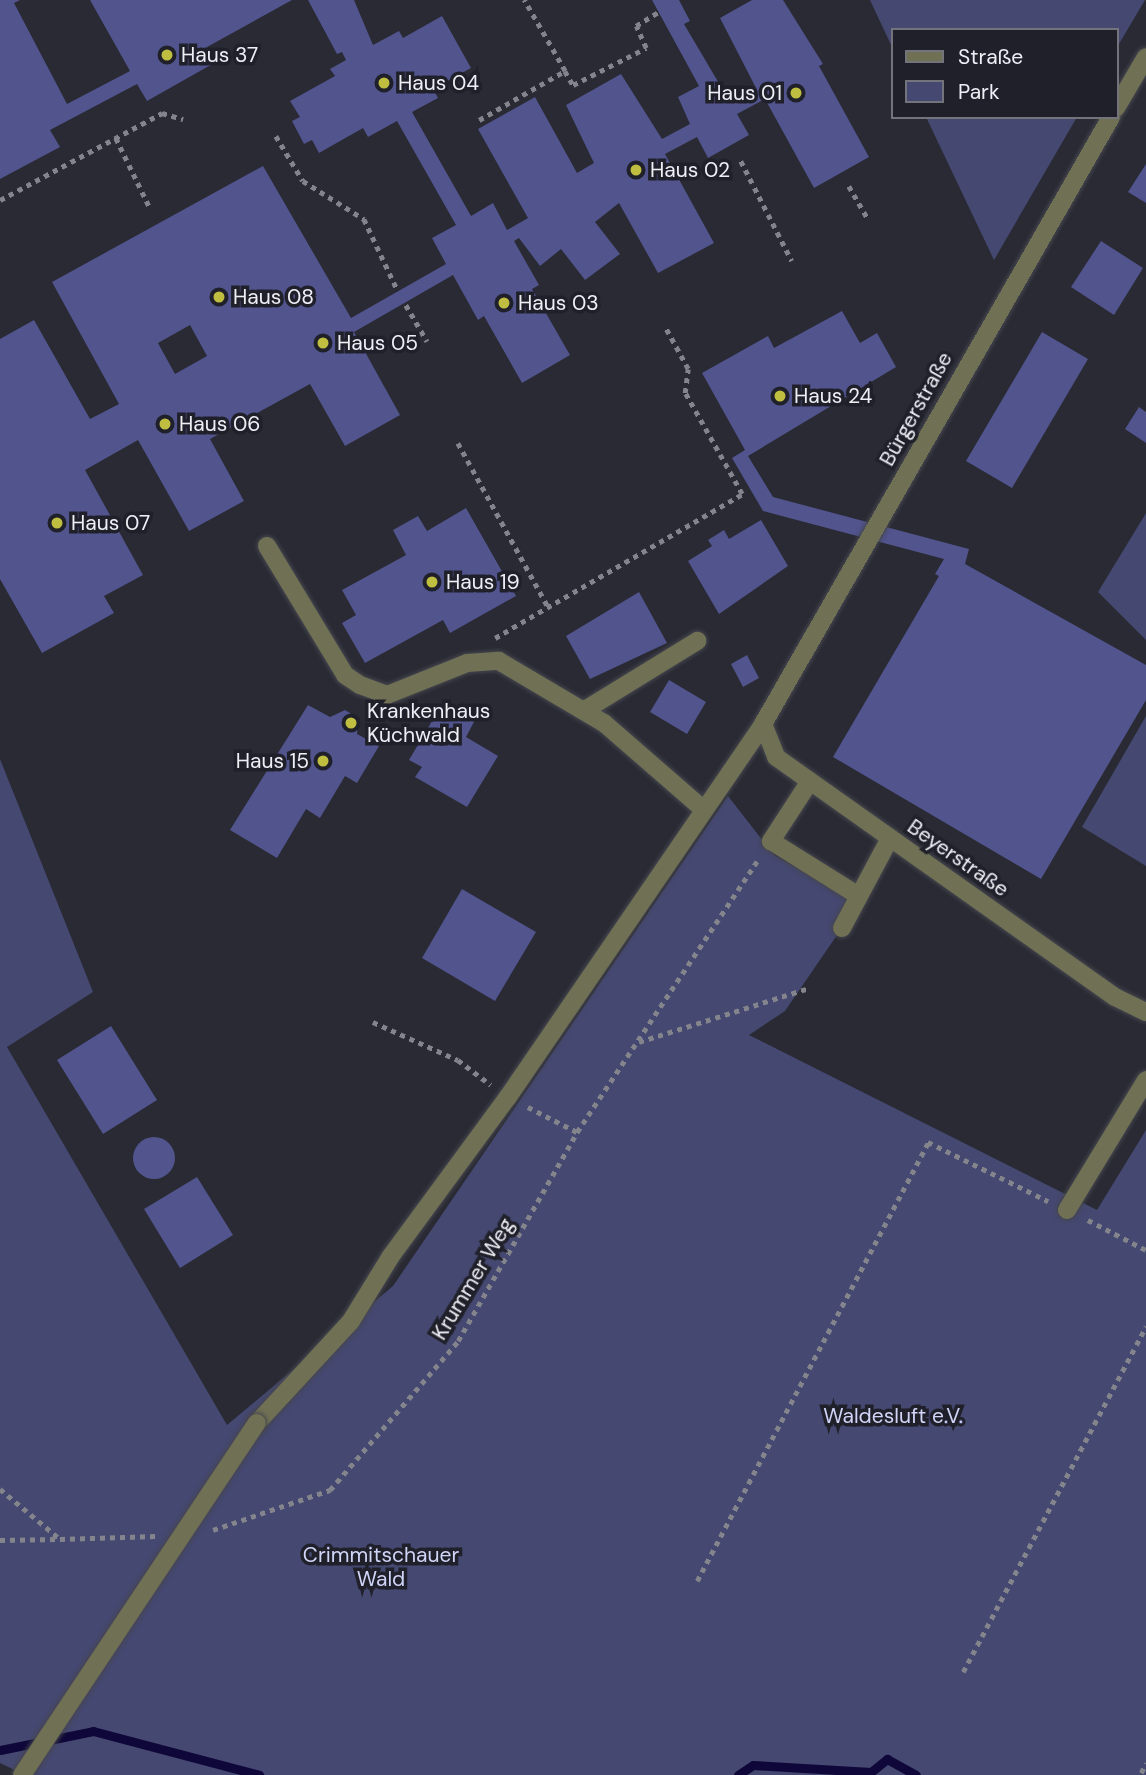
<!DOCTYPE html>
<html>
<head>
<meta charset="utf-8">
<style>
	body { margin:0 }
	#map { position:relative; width:1146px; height:1775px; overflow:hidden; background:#292a33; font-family:"DM Sans",sans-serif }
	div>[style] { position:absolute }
	.green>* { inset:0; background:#454871 }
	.stream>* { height:9px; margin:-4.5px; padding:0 4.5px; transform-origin:4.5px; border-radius:4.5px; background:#0f0739 }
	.building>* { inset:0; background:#51548d }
	.round { border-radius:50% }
	.path>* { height:4.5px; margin-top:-2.25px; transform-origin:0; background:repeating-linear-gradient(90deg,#83848c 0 5px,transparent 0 10px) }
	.roads { filter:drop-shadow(0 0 2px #45464e) drop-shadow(0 0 2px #45464e) }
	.minor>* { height:18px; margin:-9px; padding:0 9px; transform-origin:9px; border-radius:9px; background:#707055 }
	.bridges { filter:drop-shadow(0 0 2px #45464e) drop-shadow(0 0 2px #45464e) }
	.minor-bridge>* { height:18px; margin:-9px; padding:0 9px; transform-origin:9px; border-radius:9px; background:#707055 }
	.dots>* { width:19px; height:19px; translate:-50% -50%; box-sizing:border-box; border:4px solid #1f2029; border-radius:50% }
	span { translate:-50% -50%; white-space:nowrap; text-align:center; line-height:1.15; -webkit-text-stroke:7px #1f2029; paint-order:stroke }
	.poi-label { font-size:21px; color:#eeeff5 }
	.left { translate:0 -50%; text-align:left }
	.right { translate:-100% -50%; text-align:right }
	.street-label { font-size:21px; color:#eeeff5 }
	.park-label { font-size:21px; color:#d0d4f7 }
	.legend { position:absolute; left:891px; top:28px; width:228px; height:91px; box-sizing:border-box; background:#1f2029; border:2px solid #72737b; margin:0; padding:9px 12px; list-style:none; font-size:21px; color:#eeeff5 }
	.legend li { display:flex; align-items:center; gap:14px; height:35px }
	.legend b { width:35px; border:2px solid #72737b }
</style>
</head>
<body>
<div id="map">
	<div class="green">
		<i style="clip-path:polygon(870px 0,1145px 0,1116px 49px,1116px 30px,892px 30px,892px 47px)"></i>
		<i style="clip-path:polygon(926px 117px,1077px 117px,994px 260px)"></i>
		<i style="clip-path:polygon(1146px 513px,1146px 640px,1098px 592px)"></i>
		<i style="clip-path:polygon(1146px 716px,1146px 866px,1082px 827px)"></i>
		<i style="clip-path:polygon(0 759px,93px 992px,7px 1047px,227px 1425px,393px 1286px,728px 796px,774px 855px,859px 903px,785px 1011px,749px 1035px,1097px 1210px,1146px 1130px,1146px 1775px,25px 1775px,0 1763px)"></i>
	</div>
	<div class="stream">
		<i style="left:0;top:1750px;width:95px;rotate:-11.5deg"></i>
		<i style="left:93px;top:1731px;width:172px;rotate:14.8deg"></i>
		<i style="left:738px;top:1775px;width:18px;rotate:-34deg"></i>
		<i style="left:753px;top:1765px;width:118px;rotate:3.4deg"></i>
		<i style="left:871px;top:1772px;width:21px;rotate:-39deg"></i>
		<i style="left:887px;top:1759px;width:33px;rotate:29deg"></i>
	</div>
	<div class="building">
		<i style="clip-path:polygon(0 0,20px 0,14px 3px,67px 104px,130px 71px,90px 0,292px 0,207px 47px,216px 62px,147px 101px,137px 84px,50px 130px,60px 147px,0 179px)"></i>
		<i style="clip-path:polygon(evenodd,308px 0,354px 0,373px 45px,399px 31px,403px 38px,442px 16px,471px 68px,433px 89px,438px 98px,412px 112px,471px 216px,493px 203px,507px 230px,528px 218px,478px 129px,535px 97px,577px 173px,594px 163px,566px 105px,621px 74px,662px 139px,690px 124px,678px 97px,699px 86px,652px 0,679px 0,690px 21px,684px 24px,730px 102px,756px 88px,720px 18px,752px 0,783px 0,823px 64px,819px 66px,869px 157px,814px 188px,765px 99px,737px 114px,749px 135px,708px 158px,697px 137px,665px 154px,714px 243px,658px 273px,619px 203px,595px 222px,620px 254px,585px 280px,561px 249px,540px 266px,519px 238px,514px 241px,539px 285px,532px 289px,570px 355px,522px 383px,484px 316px,478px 320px,453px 275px,354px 332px,400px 415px,345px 446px,310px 384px,210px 439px,244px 501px,189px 531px,138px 440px,85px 470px,143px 575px,104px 596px,114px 613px,42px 653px,0 579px,0 339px,34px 320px,90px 419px,119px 404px,52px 282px,263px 166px,351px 318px,446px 264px,432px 238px,456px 225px,397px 121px,368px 137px,363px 128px,319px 153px,312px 140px,304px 144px,292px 121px,300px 117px,290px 101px,335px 76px,330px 69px,346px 60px,342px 52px,337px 54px,308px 0,190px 325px,207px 356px,175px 374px,158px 343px,190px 325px)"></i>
		<i style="clip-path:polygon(1146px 164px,1146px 203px,1128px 192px)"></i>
		<i style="clip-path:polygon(1101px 241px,1143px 268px,1114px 315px,1071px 287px)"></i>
		<i style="clip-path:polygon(842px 311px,860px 343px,877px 333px,896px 367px,748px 456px,773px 497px,969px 549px,965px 564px,1146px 665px,1146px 700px,1041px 879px,833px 757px,939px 576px,935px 574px,944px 559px,763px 511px,732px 458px,745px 450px,702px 373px,768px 336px,774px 348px)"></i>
		<i style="clip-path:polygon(1042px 332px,1088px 359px,1012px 488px,966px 461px)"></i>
		<i style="clip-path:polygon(1139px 407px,1146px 412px,1146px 443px,1125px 429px)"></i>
		<i style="clip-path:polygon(466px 508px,516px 596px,450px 633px,443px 620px,365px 663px,342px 623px,356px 615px,342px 590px,406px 555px,393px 530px,418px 516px,427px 531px)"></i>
		<i style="clip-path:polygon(761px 520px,788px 566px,719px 614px,688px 561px,712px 546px,708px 540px,724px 530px,729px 539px)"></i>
		<i style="clip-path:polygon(639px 592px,667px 643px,590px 679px,566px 636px)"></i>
		<i style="clip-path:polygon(747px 655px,759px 678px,743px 687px,731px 664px)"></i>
		<i style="clip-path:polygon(669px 680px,706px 702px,687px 734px,650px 712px)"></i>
		<i style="clip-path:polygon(308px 705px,330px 717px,345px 710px,358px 718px,357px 734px,379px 746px,357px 783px,345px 776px,320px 818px,306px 809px,277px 858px,230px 830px)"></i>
		<i style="clip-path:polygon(455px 709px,475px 720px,466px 737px,498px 756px,467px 807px,415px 777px,422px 767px,409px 760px,438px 711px,450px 718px)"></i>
		<i style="clip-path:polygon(462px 889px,536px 932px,495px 1001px,422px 958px)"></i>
		<i style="clip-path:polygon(111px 1026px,157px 1100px,103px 1134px,57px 1060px)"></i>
		<i class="round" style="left:133px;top:1137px;width:42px;height:42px"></i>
		<i style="clip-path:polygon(197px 1177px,233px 1235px,180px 1268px,144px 1209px)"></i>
	</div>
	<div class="path">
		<i style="left:565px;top:71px;width:16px;rotate:60deg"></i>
		<i style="left:573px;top:85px;width:82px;rotate:-26.9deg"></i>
		<i style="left:646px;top:48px;width:24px;rotate:-114deg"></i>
		<i style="left:636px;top:26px;width:26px;rotate:-32deg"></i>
		<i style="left:479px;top:120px;width:99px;rotate:-29.7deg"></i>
		<i style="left:565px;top:71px;width:82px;rotate:-120deg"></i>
		<i style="left:276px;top:136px;width:52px;rotate:59deg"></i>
		<i style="left:303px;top:181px;width:72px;rotate:31.9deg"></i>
		<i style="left:364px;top:219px;width:77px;rotate:64.8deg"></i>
		<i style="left:116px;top:138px;width:78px;rotate:64.1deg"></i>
		<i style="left:741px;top:161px;width:112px;rotate:63deg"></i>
		<i style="left:849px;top:186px;width:39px;rotate:60deg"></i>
		<i style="left:0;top:200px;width:184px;rotate:-28.2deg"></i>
		<i style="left:162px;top:113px;width:22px;rotate:16deg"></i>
		<i style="left:406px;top:305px;width:42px;rotate:59.7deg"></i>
		<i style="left:458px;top:443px;width:187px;rotate:61.2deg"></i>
		<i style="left:495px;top:638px;width:286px;rotate:-30.2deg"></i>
		<i style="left:742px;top:494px;width:116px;rotate:-119.4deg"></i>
		<i style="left:685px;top:393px;width:24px;rotate:-83deg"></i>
		<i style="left:688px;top:369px;width:46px;rotate:-118.8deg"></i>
		<i style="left:373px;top:1022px;width:93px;rotate:24.1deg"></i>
		<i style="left:458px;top:1060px;width:41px;rotate:37.1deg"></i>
		<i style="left:639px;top:1042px;width:178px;rotate:-17.6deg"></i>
		<i style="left:528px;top:1107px;width:55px;rotate:27deg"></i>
		<i style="left:1088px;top:1220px;width:65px;rotate:27.3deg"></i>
		<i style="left:0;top:1489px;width:78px;rotate:39.8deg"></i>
		<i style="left:60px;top:1539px;width:96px;rotate:-1.8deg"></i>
		<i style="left:213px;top:1530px;width:124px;rotate:-18.9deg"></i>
		<i style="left:330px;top:1490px;width:196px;rotate:-49.3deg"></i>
		<i style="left:458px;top:1341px;width:241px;rotate:-60.3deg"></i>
		<i style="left:577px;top:1132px;width:327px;rotate:-56.4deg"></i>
		<i style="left:0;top:1540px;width:59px;rotate:-1deg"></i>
		<i style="left:697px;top:1581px;width:496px;rotate:-62.2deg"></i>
		<i style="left:928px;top:1142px;width:134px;rotate:26.2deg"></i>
		<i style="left:963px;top:1672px;width:391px;rotate:-62.1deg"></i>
		<i style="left:1141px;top:1773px;width:11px;rotate:-63deg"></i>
	</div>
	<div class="roads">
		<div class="minor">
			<i style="left:1116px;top:108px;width:59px;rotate:-59.5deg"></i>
			<i style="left:267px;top:546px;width:151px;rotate:58.8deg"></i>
			<i style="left:345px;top:675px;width:18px;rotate:34deg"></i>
			<i style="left:360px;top:685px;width:29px;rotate:20deg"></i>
			<i style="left:387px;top:695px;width:86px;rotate:-21.8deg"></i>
			<i style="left:467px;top:663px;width:32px;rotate:-4deg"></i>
			<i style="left:499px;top:661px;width:122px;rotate:30.6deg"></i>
			<i style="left:604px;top:723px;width:131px;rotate:41deg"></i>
			<i style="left:585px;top:710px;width:132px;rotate:-31.6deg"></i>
			<i style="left:763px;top:724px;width:35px;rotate:68deg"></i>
			<i style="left:776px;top:757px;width:415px;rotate:35.3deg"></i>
			<i style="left:1115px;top:997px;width:34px;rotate:26deg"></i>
			<i style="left:810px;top:781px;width:72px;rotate:123deg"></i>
			<i style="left:771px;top:841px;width:102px;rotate:32.1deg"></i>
			<i style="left:842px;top:928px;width:102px;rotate:-61.9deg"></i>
			<i style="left:1067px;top:1210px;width:152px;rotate:-58.7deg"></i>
			<i style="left:257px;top:1423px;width:139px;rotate:-47.3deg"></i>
			<i style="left:351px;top:1321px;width:76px;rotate:-58.4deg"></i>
			<i style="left:391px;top:1256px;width:197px;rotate:-53.7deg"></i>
			<i style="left:508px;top:1097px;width:452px;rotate:-55.6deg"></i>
			<i style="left:763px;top:724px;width:700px;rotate:-60.17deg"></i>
		</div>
	</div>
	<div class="bridges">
		<div class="minor-bridge">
			<i style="left:22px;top:1775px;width:423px;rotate:-56.3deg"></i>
		</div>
	</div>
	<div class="dots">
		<i style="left:167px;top:55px;background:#c0be41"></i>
		<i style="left:384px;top:83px;background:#c0be41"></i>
		<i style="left:796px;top:93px;background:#c0be41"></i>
		<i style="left:636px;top:170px;background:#c0be41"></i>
		<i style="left:219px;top:297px;background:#c0be41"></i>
		<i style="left:504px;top:303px;background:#c0be41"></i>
		<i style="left:323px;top:343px;background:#c0be41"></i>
		<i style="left:780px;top:396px;background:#c0be41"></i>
		<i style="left:165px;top:424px;background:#c0be41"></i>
		<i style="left:57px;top:523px;background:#c0be41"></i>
		<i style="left:432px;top:582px;background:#c0be41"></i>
		<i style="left:351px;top:723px;background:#c0be41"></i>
		<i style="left:323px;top:761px;background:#c0be41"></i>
	</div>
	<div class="poi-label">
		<span class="left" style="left:181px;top:55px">Haus 37</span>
		<span class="left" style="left:398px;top:83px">Haus 04</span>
		<span class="right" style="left:782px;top:93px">Haus 01</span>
		<span class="left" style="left:650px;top:170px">Haus 02</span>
		<span class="left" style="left:233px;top:297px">Haus 08</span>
		<span class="left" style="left:518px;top:303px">Haus 03</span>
		<span class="left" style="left:337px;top:343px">Haus 05</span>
		<span class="left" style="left:794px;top:396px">Haus 24</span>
		<span class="left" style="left:179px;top:424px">Haus 06</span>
		<span class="left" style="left:71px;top:523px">Haus 07</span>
		<span class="left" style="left:446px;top:582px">Haus 19</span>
		<span class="left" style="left:367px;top:723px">Krankenhaus<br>Küchwald</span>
		<span class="right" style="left:309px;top:761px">Haus 15</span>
	</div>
	<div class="street-label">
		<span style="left:916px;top:409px;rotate:-61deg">Bürgerstraße</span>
		<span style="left:958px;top:858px;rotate:35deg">Beyerstraße</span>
		<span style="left:473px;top:1279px;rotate:-59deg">Krummer Weg</span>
	</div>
	<div class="park-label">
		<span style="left:893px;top:1416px">Waldesluft e.V.</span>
		<span style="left:381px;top:1567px">Crimmitschauer<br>Wald</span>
	</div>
	<ul class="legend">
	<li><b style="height:9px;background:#707055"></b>Straße</li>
	<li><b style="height:19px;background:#454871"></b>Park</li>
	</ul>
</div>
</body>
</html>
